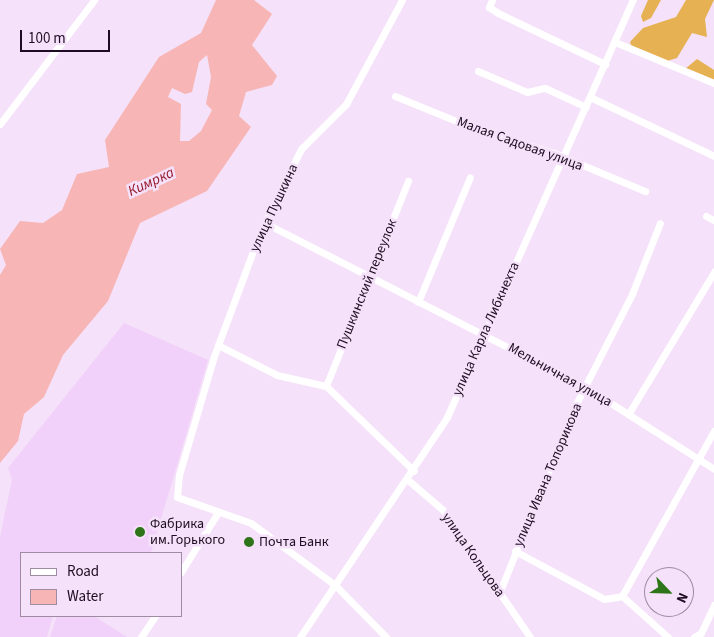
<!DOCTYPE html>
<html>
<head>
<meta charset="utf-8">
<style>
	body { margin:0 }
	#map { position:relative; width:714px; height:637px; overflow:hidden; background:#f5e1f9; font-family:"Source Sans 3",sans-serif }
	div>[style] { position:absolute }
	.built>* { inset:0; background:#f1d1f9 }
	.green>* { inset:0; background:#e5b153 }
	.water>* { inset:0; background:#f7b6b5 }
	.minor>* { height:7px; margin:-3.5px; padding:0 3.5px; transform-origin:3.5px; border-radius:3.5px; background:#fff }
	.dots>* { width:14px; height:14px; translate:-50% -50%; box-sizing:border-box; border:2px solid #f5e1f9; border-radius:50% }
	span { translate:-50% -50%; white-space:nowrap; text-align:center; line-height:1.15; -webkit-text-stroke:5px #f5e1f9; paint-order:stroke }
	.street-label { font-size:14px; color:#1e0d22 }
	.poi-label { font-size:14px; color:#1e0d22 }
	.left { translate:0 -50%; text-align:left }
	.water-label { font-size:15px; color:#961a2c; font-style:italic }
	.legend { position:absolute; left:20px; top:552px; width:162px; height:65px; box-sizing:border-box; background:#f5e1f9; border:1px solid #9f8ca3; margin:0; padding:6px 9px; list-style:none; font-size:15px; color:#1e0d22 }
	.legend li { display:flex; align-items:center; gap:10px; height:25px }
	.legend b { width:25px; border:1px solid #9f8ca3 }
	.north { position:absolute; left:644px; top:567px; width:50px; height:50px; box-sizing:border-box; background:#f5e1f9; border:1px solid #9f8ca3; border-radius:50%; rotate:114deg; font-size:14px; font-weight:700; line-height:20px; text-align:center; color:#1e0d22 }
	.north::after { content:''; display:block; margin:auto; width:18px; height:22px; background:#2d7518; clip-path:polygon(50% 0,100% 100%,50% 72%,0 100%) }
	.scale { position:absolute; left:20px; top:30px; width:90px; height:22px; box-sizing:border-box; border:2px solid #1e0d22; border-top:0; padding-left:6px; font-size:15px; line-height:18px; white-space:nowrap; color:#1e0d22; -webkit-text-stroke:4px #f5e1f9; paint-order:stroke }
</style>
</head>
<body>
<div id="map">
	<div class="built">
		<i style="clip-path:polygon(124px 323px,208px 360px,151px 553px,21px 553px,21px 616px,53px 616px,47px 637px,0 637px,0 537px,12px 480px,8px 468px)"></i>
		<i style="clip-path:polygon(57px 616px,94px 616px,127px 637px,50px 637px)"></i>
	</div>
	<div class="green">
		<i style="clip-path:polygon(648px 0,661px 0,651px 18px,643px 22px,641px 16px)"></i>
		<i style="clip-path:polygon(686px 0,714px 0,705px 19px,707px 37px,692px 33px,677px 58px,667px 61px,632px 48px,630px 42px,643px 28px,676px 17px)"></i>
		<i style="clip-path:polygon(697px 59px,714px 70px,714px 81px,685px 69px)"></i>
	</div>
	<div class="water">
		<i style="clip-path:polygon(evenodd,216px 0,254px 0,272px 14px,252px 45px,277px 76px,272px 85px,246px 92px,239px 116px,251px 127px,207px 191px,140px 223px,108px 301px,63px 355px,44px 397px,24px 414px,18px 441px,0 463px,0 275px,6px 265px,0 249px,20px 221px,43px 223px,62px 210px,77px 174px,109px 167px,105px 140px,159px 57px,201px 33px,216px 0,207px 55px,211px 77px,206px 104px,212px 110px,201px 131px,189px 141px,180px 141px,181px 104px,168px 97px,172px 88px,185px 94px,192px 92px,199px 62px,207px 55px)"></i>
	</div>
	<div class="minor">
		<i style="left:492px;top:0;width:8px;rotate:113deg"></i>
		<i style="left:489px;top:7px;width:11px;rotate:34deg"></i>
		<i style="left:498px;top:13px;width:119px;rotate:25.5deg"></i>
		<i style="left:615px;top:42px;width:107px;rotate:22.5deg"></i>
		<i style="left:478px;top:71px;width:53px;rotate:23.2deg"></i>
		<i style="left:527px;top:92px;width:18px;rotate:-13deg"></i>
		<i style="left:545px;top:88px;width:45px;rotate:24.9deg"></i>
		<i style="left:395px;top:96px;width:87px;rotate:22.2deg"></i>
		<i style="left:476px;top:129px;width:82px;rotate:17.1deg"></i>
		<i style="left:554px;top:153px;width:99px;rotate:22.7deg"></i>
		<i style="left:590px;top:97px;width:137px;rotate:25.4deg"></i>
		<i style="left:0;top:124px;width:156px;rotate:-52.8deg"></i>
		<i style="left:706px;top:216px;width:9px;rotate:27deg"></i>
		<i style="left:267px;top:224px;width:360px;rotate:27.1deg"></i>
		<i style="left:587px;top:388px;width:151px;rotate:32.5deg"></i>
		<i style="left:418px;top:302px;width:135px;rotate:-67.4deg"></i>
		<i style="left:218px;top:345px;width:66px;rotate:27deg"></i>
		<i style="left:277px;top:375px;width:50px;rotate:12.7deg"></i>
		<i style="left:326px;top:386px;width:122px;rotate:44deg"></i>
		<i style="left:326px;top:386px;width:221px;rotate:-68.2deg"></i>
		<i style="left:629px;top:413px;width:165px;rotate:-58.9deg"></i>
		<i style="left:408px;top:480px;width:46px;rotate:40.6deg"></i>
		<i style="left:443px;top:510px;width:154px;rotate:55.6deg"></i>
		<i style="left:515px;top:551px;width:101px;rotate:28.3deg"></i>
		<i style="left:604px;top:599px;width:18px;rotate:-9deg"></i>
		<i style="left:181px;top:572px;width:68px;rotate:-58.2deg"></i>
		<i style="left:500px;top:591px;width:200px;rotate:-67.9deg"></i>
		<i style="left:575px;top:406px;width:126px;rotate:-63deg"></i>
		<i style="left:632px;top:294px;width:76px;rotate:-68.5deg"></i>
		<i style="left:622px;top:596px;width:189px;rotate:-60.9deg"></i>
		<i style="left:622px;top:596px;width:62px;rotate:41.7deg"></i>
		<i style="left:141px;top:637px;width:25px;rotate:-56deg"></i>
		<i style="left:300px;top:637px;width:265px;rotate:-56.2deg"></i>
		<i style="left:447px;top:417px;width:457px;rotate:-66deg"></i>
		<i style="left:386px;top:637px;width:73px;rotate:-134.4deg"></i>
		<i style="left:335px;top:585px;width:104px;rotate:-143.6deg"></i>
		<i style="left:251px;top:523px;width:78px;rotate:-160.6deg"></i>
		<i style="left:177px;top:497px;width:22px;rotate:-85deg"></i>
		<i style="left:179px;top:475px;width:124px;rotate:-73.6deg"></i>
		<i style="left:214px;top:356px;width:132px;rotate:-69.6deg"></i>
		<i style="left:260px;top:232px;width:93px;rotate:-63.7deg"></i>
		<i style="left:301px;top:149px;width:64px;rotate:-45deg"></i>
		<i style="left:346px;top:104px;width:118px;rotate:-61.7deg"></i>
		<i style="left:694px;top:637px;width:8px;rotate:-30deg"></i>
		<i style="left:701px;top:633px;width:31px;rotate:-65deg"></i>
	</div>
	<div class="dots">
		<i style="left:140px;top:532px;background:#2d7518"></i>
		<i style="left:249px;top:542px;background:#2d7518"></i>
	</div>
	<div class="street-label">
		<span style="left:520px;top:144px;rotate:20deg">Малая Садовая улица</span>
		<span style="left:274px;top:208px;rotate:-65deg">улица Пушкина</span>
		<span style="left:367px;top:284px;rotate:-68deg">Пушкинский переулок</span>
		<span style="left:486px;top:329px;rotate:-66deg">улица Карла Либкнехта</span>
		<span style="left:560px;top:375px;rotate:29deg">Мельничная улица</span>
		<span style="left:548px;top:475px;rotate:-67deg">улица Ивана Топорикова</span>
		<span style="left:473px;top:555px;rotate:55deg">улица Кольцова</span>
	</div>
	<div class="poi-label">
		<span class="left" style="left:150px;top:532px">Фабрика<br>им.Горького</span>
		<span class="left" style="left:259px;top:542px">Почта Банк</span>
	</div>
	<div class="water-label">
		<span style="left:151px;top:182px;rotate:-25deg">Кимрка</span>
	</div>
	<ul class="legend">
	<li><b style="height:6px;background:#fff"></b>Road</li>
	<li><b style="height:14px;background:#f7b6b5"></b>Water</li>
	</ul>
	<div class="north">N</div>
	<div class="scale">100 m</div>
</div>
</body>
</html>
